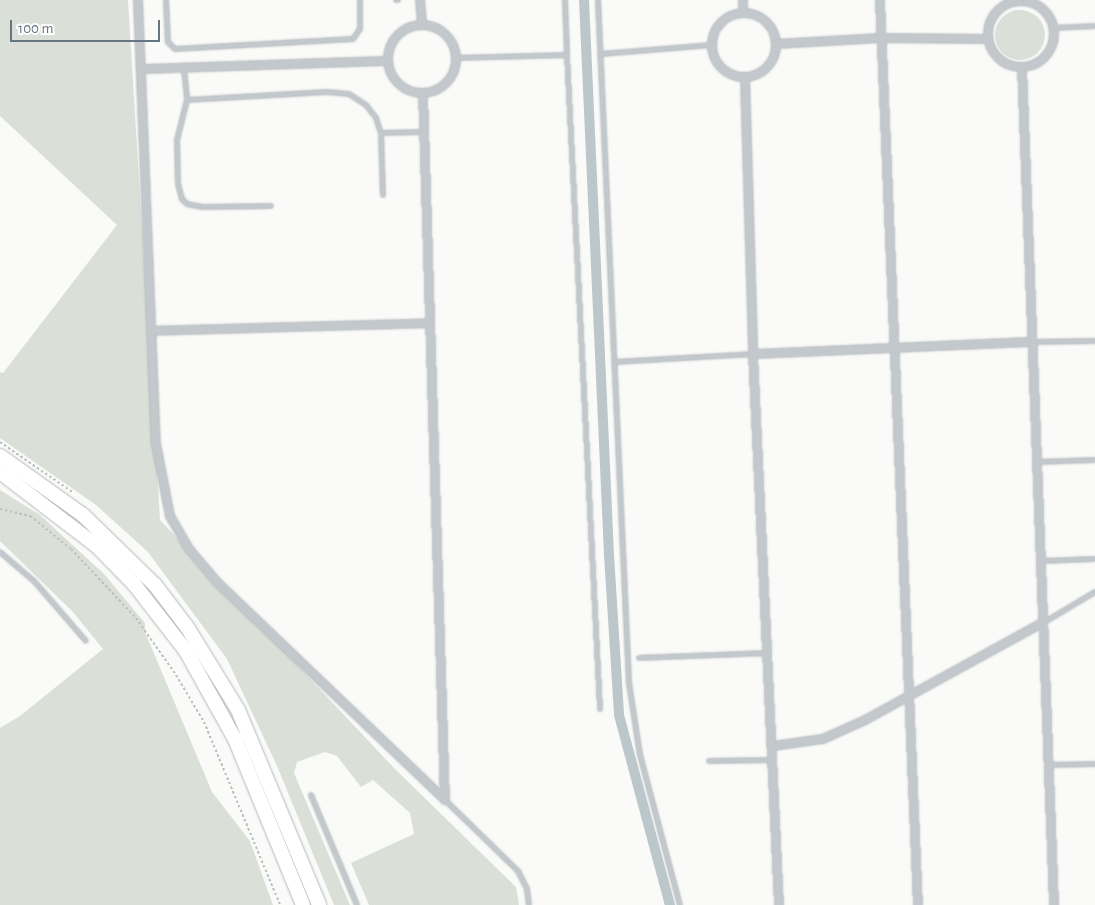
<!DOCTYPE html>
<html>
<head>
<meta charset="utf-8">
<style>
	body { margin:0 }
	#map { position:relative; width:1095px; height:905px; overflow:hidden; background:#fafaf8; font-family:"Alegreya Sans",sans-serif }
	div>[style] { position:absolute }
	.green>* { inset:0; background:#dadfd7 }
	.round { border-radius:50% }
	.canal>* { height:10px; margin:-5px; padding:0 5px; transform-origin:5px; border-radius:5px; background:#bbc7cb }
	.path>* { height:2px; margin-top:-1px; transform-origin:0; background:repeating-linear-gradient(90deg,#bbbfc2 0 2.5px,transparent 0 5px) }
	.roads { filter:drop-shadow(0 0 1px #b4b9bd) drop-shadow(0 0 1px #b4b9bd) }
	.service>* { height:4px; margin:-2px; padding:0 2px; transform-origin:2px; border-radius:2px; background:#c3c8cc }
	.minor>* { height:8px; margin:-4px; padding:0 4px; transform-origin:4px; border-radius:4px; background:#c3c8cc }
	.minor>.ring { margin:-4px; padding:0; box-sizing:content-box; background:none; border:8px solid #c3c8cc; border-radius:50% }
	.trunk>* { height:14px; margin:-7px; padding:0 7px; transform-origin:7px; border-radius:7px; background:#fff }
	span { translate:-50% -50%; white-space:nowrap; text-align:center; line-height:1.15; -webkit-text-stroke:5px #fff; paint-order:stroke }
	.scale { position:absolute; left:10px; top:20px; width:150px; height:22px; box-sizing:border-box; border:2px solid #657683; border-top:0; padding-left:6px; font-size:15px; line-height:18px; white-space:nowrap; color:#657683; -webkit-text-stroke:4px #fff; paint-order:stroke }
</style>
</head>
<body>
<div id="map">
	<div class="green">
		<i style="clip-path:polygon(0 0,128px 0,160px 520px,394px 768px,516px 887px,519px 905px,369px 905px,351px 863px,414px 834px,410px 813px,373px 780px,361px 787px,337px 756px,325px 752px,297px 762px,294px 773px,350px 905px,334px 905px,277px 766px,227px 659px,148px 552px,96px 505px,0 438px,0 372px,3px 373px,117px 225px,0 116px)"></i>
		<i class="round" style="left:995px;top:10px;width:50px;height:50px"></i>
		<i style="clip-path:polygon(0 490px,40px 515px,104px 574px,145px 623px,145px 632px,212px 792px,250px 841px,273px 905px,0 905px,0 728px,20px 716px,103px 649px,73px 612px,0 541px)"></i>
	</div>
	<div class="canal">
		<i style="left:584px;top:0;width:556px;rotate:87.42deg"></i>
		<i style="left:609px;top:555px;width:160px;rotate:86.4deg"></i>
		<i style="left:619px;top:715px;width:197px;rotate:75deg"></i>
	</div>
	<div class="path">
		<i style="left:0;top:442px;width:90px;rotate:34.6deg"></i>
		<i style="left:0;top:509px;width:31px;rotate:13deg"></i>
		<i style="left:30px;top:516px;width:53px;rotate:38.8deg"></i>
		<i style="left:71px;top:549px;width:95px;rotate:46.7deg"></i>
		<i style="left:136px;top:618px;width:70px;rotate:54.9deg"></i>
		<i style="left:176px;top:675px;width:55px;rotate:59.2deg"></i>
		<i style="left:204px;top:722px;width:198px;rotate:67.4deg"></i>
	</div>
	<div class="roads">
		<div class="service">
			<i style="left:166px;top:0;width:42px;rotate:87.3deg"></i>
			<i style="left:168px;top:42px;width:10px;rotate:45deg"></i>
			<i style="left:175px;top:49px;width:178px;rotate:-3.2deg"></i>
			<i style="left:353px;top:39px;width:12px;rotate:-55deg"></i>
			<i style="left:360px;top:29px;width:29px;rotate:-90deg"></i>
			<i style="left:396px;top:0;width:2px"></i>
			<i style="left:598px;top:0;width:684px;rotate:87.4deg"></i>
			<i style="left:629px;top:683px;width:73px;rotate:81.3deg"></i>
			<i style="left:640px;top:755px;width:155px;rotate:75.1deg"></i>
			<i style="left:1053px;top:28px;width:42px;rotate:-2.7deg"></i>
			<i style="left:601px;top:54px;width:111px;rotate:-4.6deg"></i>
			<i style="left:567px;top:55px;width:655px;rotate:87.11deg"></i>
			<i style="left:456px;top:58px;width:111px;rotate:-1.5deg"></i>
			<i style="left:567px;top:55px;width:55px;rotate:-92.1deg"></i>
			<i style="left:184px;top:69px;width:31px;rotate:84deg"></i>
			<i style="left:187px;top:100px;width:41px;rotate:104deg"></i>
			<i style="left:177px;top:140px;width:44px;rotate:88.7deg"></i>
			<i style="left:178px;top:184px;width:16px;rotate:75deg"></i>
			<i style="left:182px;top:199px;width:7px;rotate:45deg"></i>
			<i style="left:187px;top:204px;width:16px;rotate:11deg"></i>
			<i style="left:203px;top:207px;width:68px;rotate:-0.8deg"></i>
			<i style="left:187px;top:100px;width:140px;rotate:-3.3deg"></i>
			<i style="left:327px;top:92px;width:22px;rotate:5deg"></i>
			<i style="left:349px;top:94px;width:20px;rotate:33deg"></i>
			<i style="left:366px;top:105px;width:16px;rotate:52deg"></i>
			<i style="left:376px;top:118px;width:16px;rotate:72deg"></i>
			<i style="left:381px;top:133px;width:62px;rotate:88.2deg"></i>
			<i style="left:381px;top:133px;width:41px;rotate:-1.4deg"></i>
			<i style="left:1032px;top:342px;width:63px;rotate:-0.9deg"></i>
			<i style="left:616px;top:362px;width:137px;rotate:-3.3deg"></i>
			<i style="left:1037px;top:462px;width:58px;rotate:-2deg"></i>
			<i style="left:0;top:552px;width:45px;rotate:40.5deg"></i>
			<i style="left:34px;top:581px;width:79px;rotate:49.1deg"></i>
			<i style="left:1042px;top:561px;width:52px;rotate:-2.2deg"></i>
			<i style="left:1043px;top:623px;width:61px;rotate:-30.8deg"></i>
			<i style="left:639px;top:658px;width:128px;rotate:-2.2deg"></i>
			<i style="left:709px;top:761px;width:62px;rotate:-0.9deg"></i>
			<i style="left:1049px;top:765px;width:46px;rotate:-1.2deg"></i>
			<i style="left:311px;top:795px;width:119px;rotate:67.3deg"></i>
			<i style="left:445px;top:800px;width:102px;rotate:44.2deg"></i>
			<i style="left:518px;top:871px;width:20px;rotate:63deg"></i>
			<i style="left:527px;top:889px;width:16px;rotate:83deg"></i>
		</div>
		<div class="minor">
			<i style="left:138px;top:0;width:444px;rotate:87.7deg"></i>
			<i style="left:156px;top:444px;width:73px;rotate:79deg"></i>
			<i style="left:170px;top:516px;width:39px;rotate:60deg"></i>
			<i style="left:190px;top:550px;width:43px;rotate:49.7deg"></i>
			<i style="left:218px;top:583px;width:314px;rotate:43.7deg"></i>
			<i style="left:420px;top:0;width:25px;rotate:85deg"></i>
			<i style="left:743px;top:0;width:12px;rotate:90deg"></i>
			<i style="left:880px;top:0;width:906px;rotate:87.6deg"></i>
			<i class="ring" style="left:988px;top:1px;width:58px;height:58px"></i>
			<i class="ring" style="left:712px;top:13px;width:56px;height:56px"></i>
			<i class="ring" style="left:388px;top:25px;width:60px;height:60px"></i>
			<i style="left:776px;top:44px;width:105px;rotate:-3.3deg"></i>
			<i style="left:881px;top:38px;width:106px;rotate:0.5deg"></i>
			<i style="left:1022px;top:67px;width:839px;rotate:87.81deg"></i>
			<i style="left:141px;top:69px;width:247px;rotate:-1.9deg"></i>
			<i style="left:745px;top:77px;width:277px;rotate:88.3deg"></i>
			<i style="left:753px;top:354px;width:552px;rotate:87.3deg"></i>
			<i style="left:423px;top:93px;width:707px;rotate:88.22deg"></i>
			<i style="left:151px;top:331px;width:278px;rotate:-1.6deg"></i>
			<i style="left:753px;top:354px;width:278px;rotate:-2.5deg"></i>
			<i style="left:773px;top:746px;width:50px;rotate:-8deg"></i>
			<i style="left:823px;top:739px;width:46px;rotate:-24.3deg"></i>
			<i style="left:865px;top:720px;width:202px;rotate:-28.7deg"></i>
		</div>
		<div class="trunk">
			<i style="left:0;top:456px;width:102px;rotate:35.4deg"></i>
			<i style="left:83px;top:515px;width:100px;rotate:44.2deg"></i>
			<i style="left:155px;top:585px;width:53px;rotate:52.7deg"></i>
			<i style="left:187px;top:627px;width:97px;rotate:58.4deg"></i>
			<i style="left:238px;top:710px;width:211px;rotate:67.4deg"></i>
			<i style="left:0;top:472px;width:123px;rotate:37.4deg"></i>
			<i style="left:98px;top:547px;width:52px;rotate:45.8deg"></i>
			<i style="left:134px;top:584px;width:85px;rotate:52.2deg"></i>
			<i style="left:186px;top:651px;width:101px;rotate:60.9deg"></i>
			<i style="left:235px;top:739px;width:179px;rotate:67.7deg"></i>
		</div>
	</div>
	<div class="scale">100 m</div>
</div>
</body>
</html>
